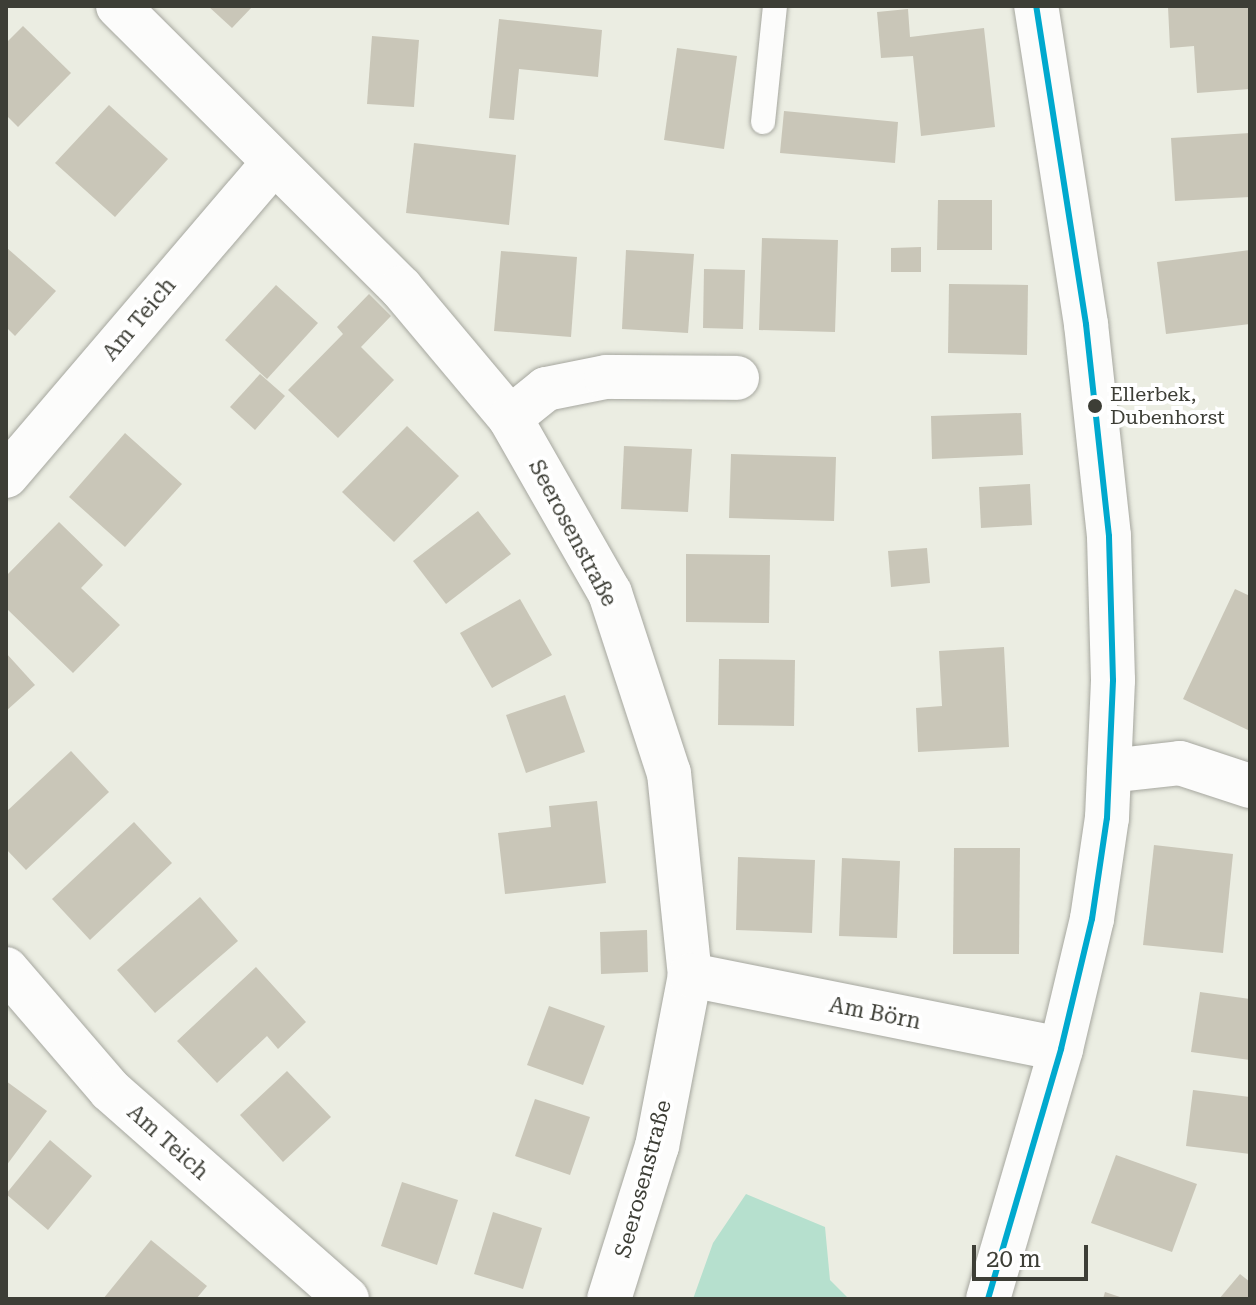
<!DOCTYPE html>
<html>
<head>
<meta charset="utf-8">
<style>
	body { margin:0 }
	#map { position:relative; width:1256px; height:1305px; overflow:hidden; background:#ebede2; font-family:"Roboto Serif",serif }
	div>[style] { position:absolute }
	.water>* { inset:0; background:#b6e0ce }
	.building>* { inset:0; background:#c9c6b8 }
	.roads { filter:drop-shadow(0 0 2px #a6a79f) drop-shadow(0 0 2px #a6a79f) }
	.lane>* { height:24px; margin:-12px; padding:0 12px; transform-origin:12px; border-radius:12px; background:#fcfcfb }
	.street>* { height:44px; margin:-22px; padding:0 22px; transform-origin:22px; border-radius:22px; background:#fcfcfb }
	.secondary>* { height:44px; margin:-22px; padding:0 22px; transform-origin:22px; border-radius:22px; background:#fcfcfb }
	.bus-1>* { height:6px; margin:-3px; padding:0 3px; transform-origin:3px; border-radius:3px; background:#00a9ce }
	.dots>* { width:22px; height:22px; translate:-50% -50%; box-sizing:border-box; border:4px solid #fff; border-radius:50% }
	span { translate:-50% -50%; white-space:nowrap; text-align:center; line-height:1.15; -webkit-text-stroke:8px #fff; paint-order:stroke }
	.bus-label { font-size:20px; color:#3d3e36 }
	.left { translate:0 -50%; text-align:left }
	.street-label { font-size:22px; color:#3d3e36 }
	.frame { position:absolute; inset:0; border:8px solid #3d3e36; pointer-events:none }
	.scale { position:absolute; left:972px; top:1245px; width:116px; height:36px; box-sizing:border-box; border:4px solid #3d3e36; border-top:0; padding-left:10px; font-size:24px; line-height:28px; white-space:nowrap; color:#3d3e36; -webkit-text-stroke:6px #fff; paint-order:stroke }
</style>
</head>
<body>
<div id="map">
	<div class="water">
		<i style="clip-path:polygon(746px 1194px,825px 1227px,830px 1280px,849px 1299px,693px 1299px,713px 1243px)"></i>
	</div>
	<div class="building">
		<i style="clip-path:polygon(208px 6px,253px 6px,232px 28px)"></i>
		<i style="clip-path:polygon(1186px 6px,1250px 6px,1250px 89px,1197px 93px,1194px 46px,1170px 48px,1168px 7px)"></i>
		<i style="clip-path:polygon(908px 9px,910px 37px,984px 28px,995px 127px,921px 136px,913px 56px,881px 58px,877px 12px)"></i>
		<i style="clip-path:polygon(499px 19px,602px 30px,598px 77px,519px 69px,514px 120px,489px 118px)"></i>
		<i style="clip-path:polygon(23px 26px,71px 73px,18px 127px,6px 115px,6px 43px)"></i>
		<i style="clip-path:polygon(372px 36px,419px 40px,414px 107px,367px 104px)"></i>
		<i style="clip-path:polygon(677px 48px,737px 56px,724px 149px,664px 140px)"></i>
		<i style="clip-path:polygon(109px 105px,168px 159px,115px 217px,55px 163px)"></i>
		<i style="clip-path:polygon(784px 111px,898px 122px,895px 163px,780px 153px)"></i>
		<i style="clip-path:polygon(1250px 133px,1250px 197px,1175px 201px,1171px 138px)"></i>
		<i style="clip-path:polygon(414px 143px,516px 155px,509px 225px,406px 213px)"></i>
		<i style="clip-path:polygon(938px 200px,992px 200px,992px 250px,937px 250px)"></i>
		<i style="clip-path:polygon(762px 238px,838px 240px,835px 332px,759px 330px)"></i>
		<i style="clip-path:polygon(921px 247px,921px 272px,891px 272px,891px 248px)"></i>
		<i style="clip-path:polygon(7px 248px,56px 291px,15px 336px,6px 327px)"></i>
		<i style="clip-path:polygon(626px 250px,694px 254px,688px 333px,622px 329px)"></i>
		<i style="clip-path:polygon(1250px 250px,1250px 324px,1166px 334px,1157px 262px)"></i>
		<i style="clip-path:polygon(501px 251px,577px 257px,571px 337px,494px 331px)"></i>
		<i style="clip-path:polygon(704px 269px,745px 270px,743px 329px,703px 328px)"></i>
		<i style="clip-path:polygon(949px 284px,1028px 285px,1027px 355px,948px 353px)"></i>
		<i style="clip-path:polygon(276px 285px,318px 323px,267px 379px,225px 340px)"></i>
		<i style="clip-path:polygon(369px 294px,391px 316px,361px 347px,394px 380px,338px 438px,288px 390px,343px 334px,337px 327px)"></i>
		<i style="clip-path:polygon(260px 374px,285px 396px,255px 430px,230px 407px)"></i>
		<i style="clip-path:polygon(1021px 413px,1023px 455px,932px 459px,931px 416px)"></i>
		<i style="clip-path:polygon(407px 426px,459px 476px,394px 542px,342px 492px)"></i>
		<i style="clip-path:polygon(125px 433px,182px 484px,125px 547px,69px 497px)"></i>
		<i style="clip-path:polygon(624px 446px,692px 449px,688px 512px,621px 509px)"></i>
		<i style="clip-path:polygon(731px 454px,836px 457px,834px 521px,729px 518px)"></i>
		<i style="clip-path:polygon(1030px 484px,1032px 525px,981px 528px,979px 487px)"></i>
		<i style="clip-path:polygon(478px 511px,511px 554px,446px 604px,413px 561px)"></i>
		<i style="clip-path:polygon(59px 522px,103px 565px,81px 588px,120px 625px,73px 673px,6px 608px,6px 576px)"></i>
		<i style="clip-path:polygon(927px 548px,930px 583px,891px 587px,888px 551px)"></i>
		<i style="clip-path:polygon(686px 554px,770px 555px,769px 623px,686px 622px)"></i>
		<i style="clip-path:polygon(1235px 589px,1250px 596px,1250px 731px,1183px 699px)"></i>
		<i style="clip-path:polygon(520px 599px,552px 655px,492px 688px,460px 633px)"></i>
		<i style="clip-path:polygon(1004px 647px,1009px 747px,918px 752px,916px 708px,942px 706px,939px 651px)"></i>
		<i style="clip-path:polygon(6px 653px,35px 685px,6px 711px)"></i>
		<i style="clip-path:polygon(719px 659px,795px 660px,794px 726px,718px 725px)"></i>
		<i style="clip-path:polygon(565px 695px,585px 752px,526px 773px,506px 715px)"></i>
		<i style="clip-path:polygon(71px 751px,109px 792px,26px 870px,6px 849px,6px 812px)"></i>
		<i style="clip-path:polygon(597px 801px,606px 883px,505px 894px,498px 833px,551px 827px,549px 806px)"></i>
		<i style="clip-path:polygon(134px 822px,172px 863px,90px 940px,52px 899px)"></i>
		<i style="clip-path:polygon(1154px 845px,1233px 854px,1223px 953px,1143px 945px)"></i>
		<i style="clip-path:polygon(954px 848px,1020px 848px,1019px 954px,953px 954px)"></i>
		<i style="clip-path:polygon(738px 857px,815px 860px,812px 933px,736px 930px)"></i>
		<i style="clip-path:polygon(842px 858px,900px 861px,897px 938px,839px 936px)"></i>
		<i style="clip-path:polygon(200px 897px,238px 941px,155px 1013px,117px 970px)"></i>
		<i style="clip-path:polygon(647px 930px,648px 972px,601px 974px,600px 932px)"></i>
		<i style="clip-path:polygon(256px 967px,306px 1022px,278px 1049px,267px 1036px,217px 1083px,177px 1041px)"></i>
		<i style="clip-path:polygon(1200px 992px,1250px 999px,1250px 1060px,1191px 1052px)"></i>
		<i style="clip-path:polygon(549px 1006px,605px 1026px,583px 1085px,527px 1065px)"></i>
		<i style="clip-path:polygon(287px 1071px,331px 1117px,283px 1162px,240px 1115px)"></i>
		<i style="clip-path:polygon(6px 1081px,47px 1111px,6px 1166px)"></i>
		<i style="clip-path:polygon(1193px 1090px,1250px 1097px,1250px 1154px,1186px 1146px)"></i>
		<i style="clip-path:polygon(535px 1099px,590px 1117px,570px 1175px,515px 1156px)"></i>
		<i style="clip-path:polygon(50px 1140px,92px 1176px,48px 1230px,6px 1194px)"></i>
		<i style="clip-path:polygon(1116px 1155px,1197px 1184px,1172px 1252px,1091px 1223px)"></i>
		<i style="clip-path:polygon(402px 1182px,458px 1200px,437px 1265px,381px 1246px)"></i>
		<i style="clip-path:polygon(493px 1212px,542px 1228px,523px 1289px,474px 1274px)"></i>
		<i style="clip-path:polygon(151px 1240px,207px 1286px,196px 1299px,103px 1299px)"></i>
		<i style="clip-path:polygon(1240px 1274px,1250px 1282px,1250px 1299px,1219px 1299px)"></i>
		<i style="clip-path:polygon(1105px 1292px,1123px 1298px,1123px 1299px,1103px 1299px)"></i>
	</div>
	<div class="roads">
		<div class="lane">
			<i style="left:763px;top:122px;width:117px;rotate:-84.1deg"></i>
		</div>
		<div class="street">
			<i style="left:118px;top:6px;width:400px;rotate:44.9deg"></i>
			<i style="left:401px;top:288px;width:170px;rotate:50deg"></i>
			<i style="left:510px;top:418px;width:202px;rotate:60.3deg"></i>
			<i style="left:610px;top:593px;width:189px;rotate:71.9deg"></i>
			<i style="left:669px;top:773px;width:203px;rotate:84.1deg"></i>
			<i style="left:690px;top:975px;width:174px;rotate:100.9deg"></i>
			<i style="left:657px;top:1146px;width:160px;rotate:107.4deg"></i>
			<i style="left:510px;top:418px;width:46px;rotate:-38.9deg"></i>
			<i style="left:546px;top:389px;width:61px;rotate:-11.3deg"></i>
			<i style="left:606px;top:377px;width:131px;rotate:0.4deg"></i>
			<i style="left:6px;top:476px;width:411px;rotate:-49.5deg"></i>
			<i style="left:1109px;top:771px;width:71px;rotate:-6.4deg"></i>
			<i style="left:1180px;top:763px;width:74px;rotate:18.2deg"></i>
			<i style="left:6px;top:969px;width:160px;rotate:49.3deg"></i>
			<i style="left:110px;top:1090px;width:316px;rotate:41.4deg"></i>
			<i style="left:690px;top:975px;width:378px;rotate:11.3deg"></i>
		</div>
		<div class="secondary">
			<i style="left:988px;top:1299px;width:260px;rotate:-73.7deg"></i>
			<i style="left:1061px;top:1049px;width:134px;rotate:-76.6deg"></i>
			<i style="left:1092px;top:919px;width:102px;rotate:-81.6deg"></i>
			<i style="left:1107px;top:818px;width:138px;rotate:-87.5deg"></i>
			<i style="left:1113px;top:680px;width:144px;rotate:-91.6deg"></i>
			<i style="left:1109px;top:536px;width:213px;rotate:-96.2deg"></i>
			<i style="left:1086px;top:324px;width:322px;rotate:-98.9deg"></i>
		</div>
	</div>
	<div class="bus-1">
		<i style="left:988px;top:1299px;width:260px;rotate:-73.7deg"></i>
		<i style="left:1061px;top:1049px;width:134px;rotate:-76.6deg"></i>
		<i style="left:1092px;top:919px;width:102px;rotate:-81.6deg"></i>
		<i style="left:1107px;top:818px;width:138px;rotate:-87.5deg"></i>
		<i style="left:1113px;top:680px;width:144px;rotate:-91.6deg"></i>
		<i style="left:1109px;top:536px;width:213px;rotate:-96.2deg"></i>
		<i style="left:1086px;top:324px;width:322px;rotate:-98.9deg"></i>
	</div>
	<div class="dots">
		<i style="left:1095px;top:406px;background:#3d3e36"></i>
	</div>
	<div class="bus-label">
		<span class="left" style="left:1110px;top:406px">Ellerbek,<br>Dubenhorst</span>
	</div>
	<div class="street-label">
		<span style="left:139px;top:319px;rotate:-50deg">Am Teich</span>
		<span style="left:573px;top:533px;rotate:62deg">Seerosenstraße</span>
		<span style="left:875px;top:1013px;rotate:11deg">Am Börn</span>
		<span style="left:168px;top:1142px;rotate:42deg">Am Teich</span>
		<span style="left:643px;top:1179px;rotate:-75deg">Seerosenstraße</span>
	</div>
	<div class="frame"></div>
	<div class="scale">20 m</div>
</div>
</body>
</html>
